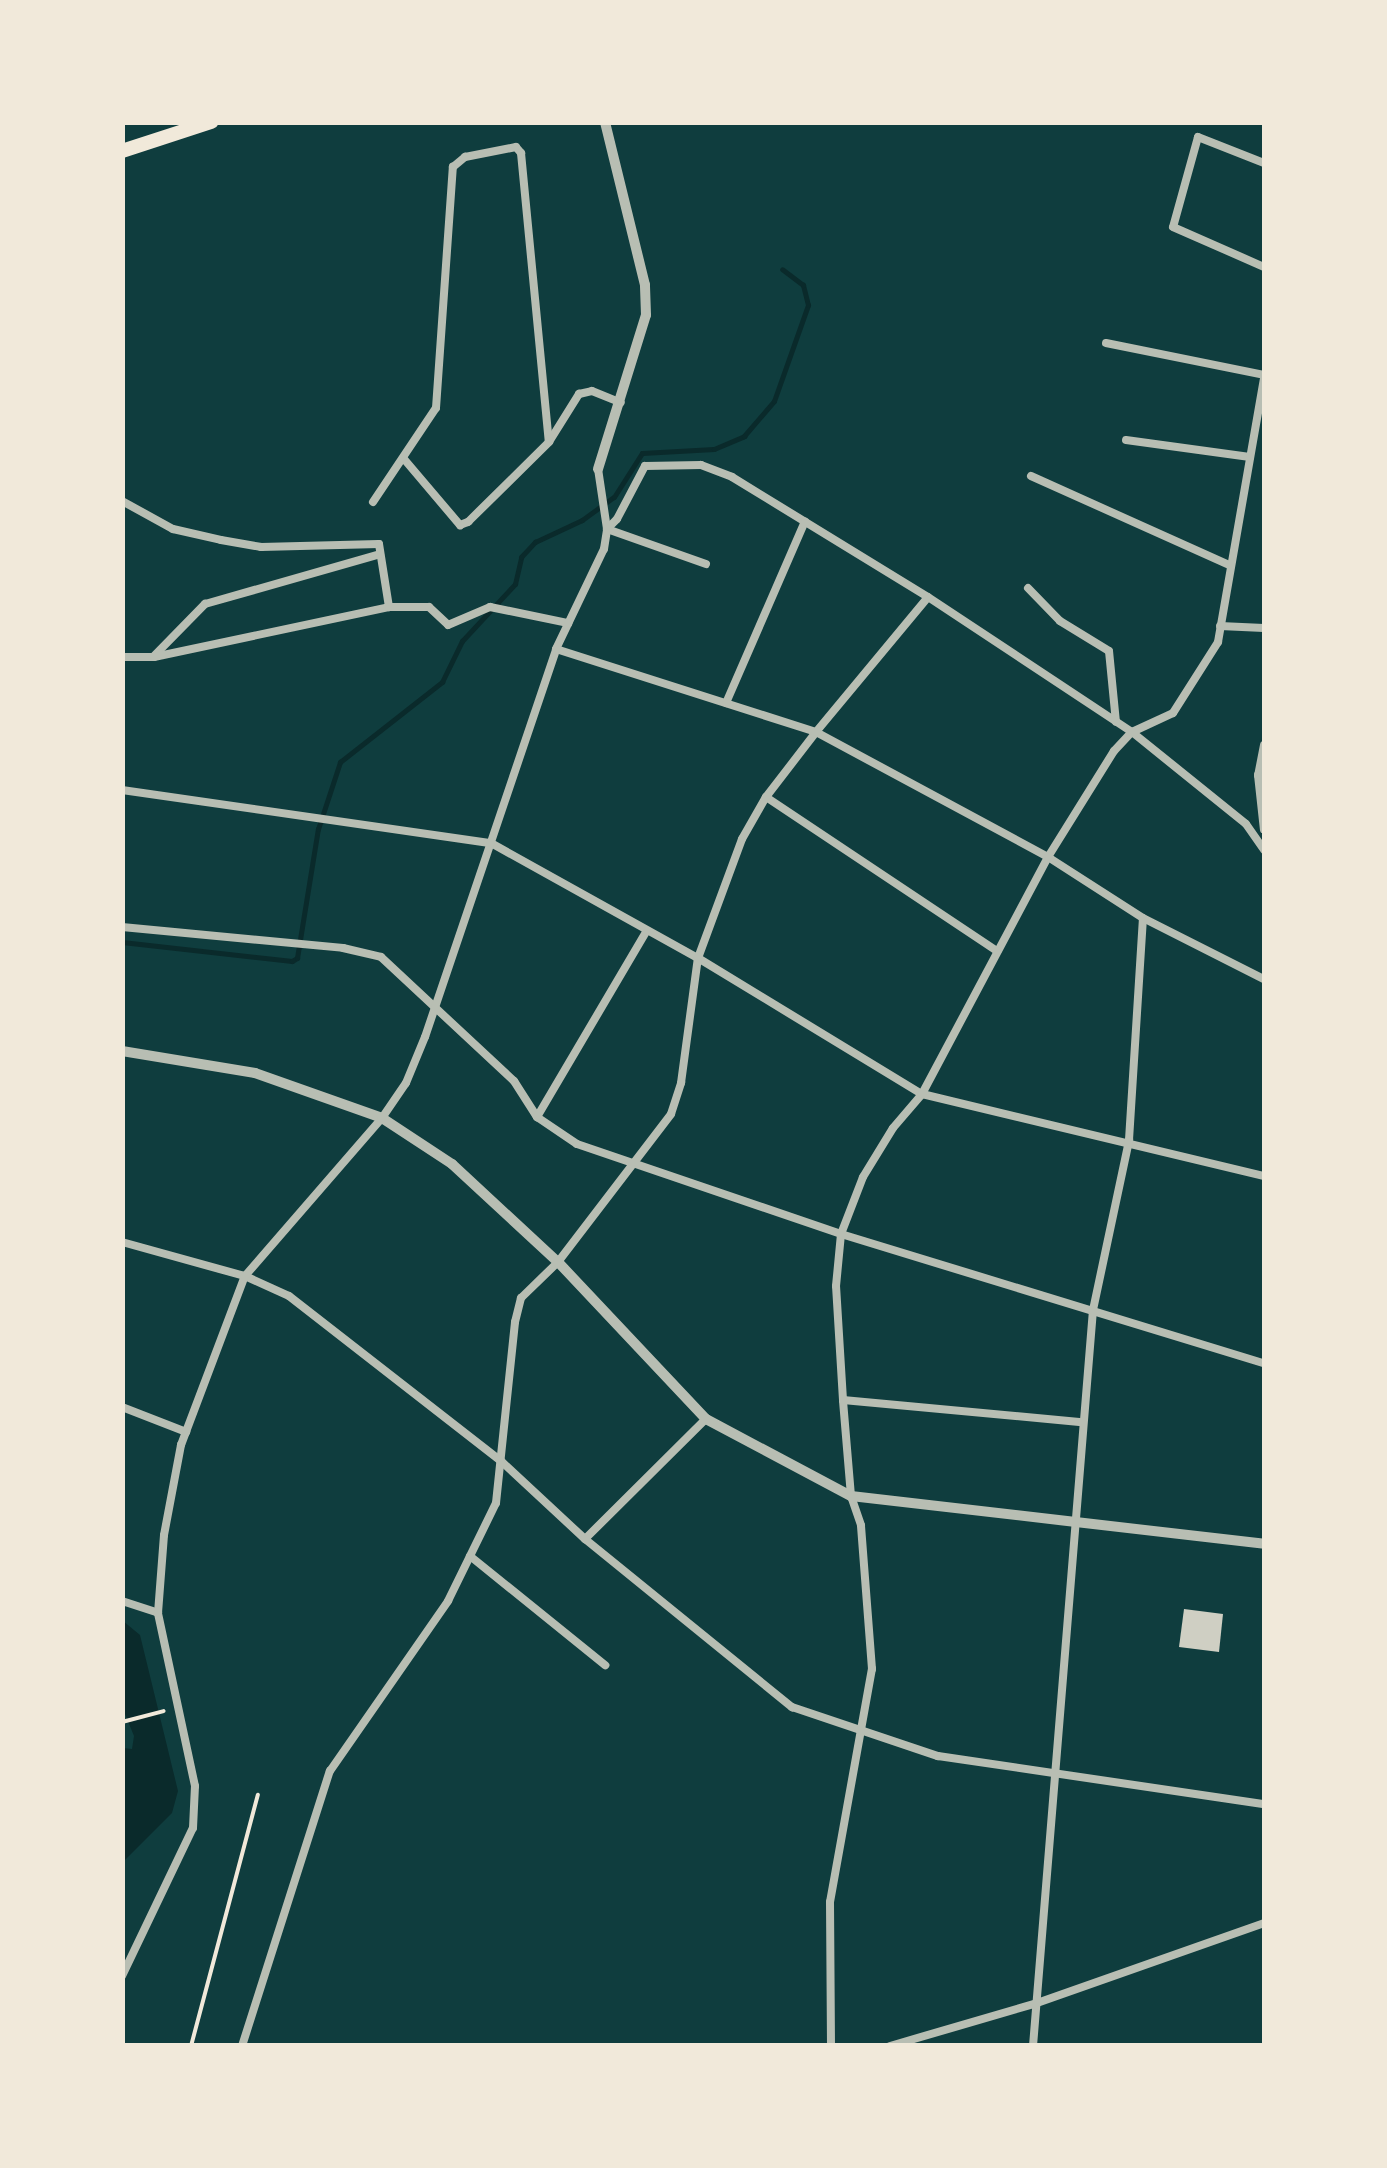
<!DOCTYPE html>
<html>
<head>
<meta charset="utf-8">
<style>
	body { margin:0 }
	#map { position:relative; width:1387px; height:2168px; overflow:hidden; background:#0f3d3e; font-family:Mulish,sans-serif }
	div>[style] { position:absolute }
	.water>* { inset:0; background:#0a2a2b }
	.stream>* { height:5px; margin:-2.5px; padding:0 2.5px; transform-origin:2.5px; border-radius:2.5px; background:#0a2a2b }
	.building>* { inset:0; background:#cfcfc3 }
	.path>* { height:4px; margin:-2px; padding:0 2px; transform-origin:2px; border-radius:2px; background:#f1e9da }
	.minor>* { height:8px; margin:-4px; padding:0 4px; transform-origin:4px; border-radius:4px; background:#b8beb3 }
	.tertiary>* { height:10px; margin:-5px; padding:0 5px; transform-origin:5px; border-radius:5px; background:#b8beb3 }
	.motorway>* { height:14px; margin:-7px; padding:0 7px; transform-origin:7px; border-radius:7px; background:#f1e9da }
	span { translate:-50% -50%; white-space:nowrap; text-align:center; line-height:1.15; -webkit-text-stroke:8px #f1e9da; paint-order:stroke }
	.frame { position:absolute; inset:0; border:125px solid #f1e9da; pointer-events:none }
</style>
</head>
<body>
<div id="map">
	<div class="water">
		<i style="clip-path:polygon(123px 1621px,140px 1635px,178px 1791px,172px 1813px,123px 1862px,123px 1748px,132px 1749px,134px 1736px,123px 1709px)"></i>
	</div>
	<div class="stream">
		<i style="left:122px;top:942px;width:171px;rotate:6.4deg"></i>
		<i style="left:292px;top:961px;width:6px;rotate:-31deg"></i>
		<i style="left:297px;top:958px;width:131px;rotate:-80.8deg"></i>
		<i style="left:318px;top:829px;width:71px;rotate:-71.8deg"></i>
		<i style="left:340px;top:762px;width:130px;rotate:-38.1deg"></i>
		<i style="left:442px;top:682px;width:46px;rotate:-64deg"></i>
		<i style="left:462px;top:641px;width:78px;rotate:-47.1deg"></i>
		<i style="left:515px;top:584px;width:28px;rotate:-77deg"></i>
		<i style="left:521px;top:557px;width:21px;rotate:-47deg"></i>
		<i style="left:535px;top:542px;width:52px;rotate:-25.1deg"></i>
		<i style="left:582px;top:520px;width:39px;rotate:-36deg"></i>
		<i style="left:614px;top:497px;width:52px;rotate:-57.5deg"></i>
		<i style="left:642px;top:453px;width:72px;rotate:-3.2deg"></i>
		<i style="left:714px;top:449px;width:33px;rotate:-23deg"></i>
		<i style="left:744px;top:436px;width:46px;rotate:-49.4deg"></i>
		<i style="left:774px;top:401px;width:102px;rotate:-70.5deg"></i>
		<i style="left:808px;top:305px;width:21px;rotate:-104deg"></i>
		<i style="left:803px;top:285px;width:26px;rotate:-143deg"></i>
	</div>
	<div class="building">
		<i style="clip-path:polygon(1184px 1609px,1223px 1614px,1219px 1652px,1179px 1647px)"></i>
	</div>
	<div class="path">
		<i style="left:122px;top:1722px;width:43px;rotate:-14.7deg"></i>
		<i style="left:191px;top:2046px;width:260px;rotate:-75.1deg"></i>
	</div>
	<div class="minor">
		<i style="left:1264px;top:163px;width:71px;rotate:-158.5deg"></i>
		<i style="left:1198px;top:137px;width:93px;rotate:105.5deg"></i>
		<i style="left:1173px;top:227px;width:99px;rotate:23.7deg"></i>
		<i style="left:1106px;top:343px;width:161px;rotate:11.4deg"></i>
		<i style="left:1126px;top:440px;width:125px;rotate:7.8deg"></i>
		<i style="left:404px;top:459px;width:87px;rotate:49.7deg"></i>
		<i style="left:460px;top:525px;width:9px;rotate:-21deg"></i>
		<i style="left:468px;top:522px;width:114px;rotate:-44.6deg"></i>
		<i style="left:549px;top:442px;width:57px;rotate:-58deg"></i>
		<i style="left:579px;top:394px;width:13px;rotate:-13deg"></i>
		<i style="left:592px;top:391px;width:31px;rotate:22deg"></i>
		<i style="left:1031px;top:476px;width:217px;rotate:24.2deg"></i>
		<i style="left:122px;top:501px;width:58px;rotate:28.8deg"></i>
		<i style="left:173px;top:529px;width:49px;rotate:12.9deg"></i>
		<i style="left:221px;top:540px;width:41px;rotate:9.9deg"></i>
		<i style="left:261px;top:547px;width:118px;rotate:-1.5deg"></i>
		<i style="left:379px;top:544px;width:64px;rotate:81deg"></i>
		<i style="left:373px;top:502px;width:113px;rotate:-56.2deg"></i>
		<i style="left:436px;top:408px;width:242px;rotate:-86deg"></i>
		<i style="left:453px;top:167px;width:16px;rotate:-40deg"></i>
		<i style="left:465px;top:157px;width:52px;rotate:-11.1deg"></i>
		<i style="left:516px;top:147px;width:8px;rotate:50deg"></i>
		<i style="left:521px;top:153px;width:290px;rotate:84.5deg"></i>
		<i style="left:607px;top:529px;width:14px;rotate:-45deg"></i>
		<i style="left:617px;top:519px;width:60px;rotate:-62.2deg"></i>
		<i style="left:645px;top:466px;width:56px;rotate:-1deg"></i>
		<i style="left:701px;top:465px;width:33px;rotate:21deg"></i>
		<i style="left:732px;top:477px;width:230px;rotate:31.5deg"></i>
		<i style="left:928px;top:597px;width:245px;rotate:33.5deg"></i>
		<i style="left:1132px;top:732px;width:146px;rotate:38.9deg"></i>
		<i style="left:1246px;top:824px;width:32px;rotate:55deg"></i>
		<i style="left:607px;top:529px;width:105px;rotate:19.5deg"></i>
		<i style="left:1028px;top:588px;width:46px;rotate:45.9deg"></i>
		<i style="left:1060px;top:621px;width:57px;rotate:31.5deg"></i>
		<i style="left:1109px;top:651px;width:71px;rotate:84.4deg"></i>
		<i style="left:1220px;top:626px;width:44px;rotate:2.6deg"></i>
		<i style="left:556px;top:649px;width:273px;rotate:17.7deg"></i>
		<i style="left:816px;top:732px;width:264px;rotate:28.3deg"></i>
		<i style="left:1048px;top:857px;width:113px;rotate:32.7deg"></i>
		<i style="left:1143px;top:918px;width:136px;rotate:26.8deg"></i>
		<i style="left:154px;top:656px;width:73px;rotate:-45.6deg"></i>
		<i style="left:205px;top:604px;width:182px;rotate:-15.9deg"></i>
		<i style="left:122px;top:657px;width:32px"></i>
		<i style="left:154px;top:657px;width:240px;rotate:-12deg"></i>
		<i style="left:389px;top:607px;width:40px"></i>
		<i style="left:429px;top:607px;width:26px;rotate:43deg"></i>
		<i style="left:448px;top:625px;width:46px;rotate:-23.2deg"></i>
		<i style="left:490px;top:607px;width:80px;rotate:11.6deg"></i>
		<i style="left:726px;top:703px;width:198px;rotate:-66.5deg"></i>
		<i style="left:1264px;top:745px;width:31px;rotate:101deg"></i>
		<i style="left:1258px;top:775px;width:55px;rotate:83.8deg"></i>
		<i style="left:122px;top:790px;width:373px;rotate:8.2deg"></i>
		<i style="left:491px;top:843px;width:237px;rotate:29.1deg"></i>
		<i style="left:698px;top:958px;width:262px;rotate:31.3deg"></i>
		<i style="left:922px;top:1094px;width:352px;rotate:13.5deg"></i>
		<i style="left:766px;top:797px;width:278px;rotate:33.7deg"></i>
		<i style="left:122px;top:927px;width:222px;rotate:5.4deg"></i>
		<i style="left:343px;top:948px;width:39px;rotate:13deg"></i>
		<i style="left:381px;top:957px;width:182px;rotate:43deg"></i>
		<i style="left:514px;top:1081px;width:43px;rotate:57.4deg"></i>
		<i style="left:537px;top:1117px;width:48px;rotate:34deg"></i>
		<i style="left:577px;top:1144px;width:279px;rotate:18.8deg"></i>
		<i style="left:841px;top:1234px;width:442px;rotate:17deg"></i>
		<i style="left:537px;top:1117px;width:215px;rotate:-59.5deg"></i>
		<i style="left:122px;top:1242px;width:128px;rotate:15.5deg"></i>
		<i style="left:245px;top:1276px;width:48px;rotate:24.4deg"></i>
		<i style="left:289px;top:1296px;width:269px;rotate:37.9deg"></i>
		<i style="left:501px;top:1461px;width:115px;rotate:42.9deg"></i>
		<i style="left:585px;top:1539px;width:267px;rotate:39.1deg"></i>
		<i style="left:792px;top:1707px;width:154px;rotate:18.6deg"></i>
		<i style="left:938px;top:1756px;width:330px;rotate:8.4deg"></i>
		<i style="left:843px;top:1400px;width:240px;rotate:5.3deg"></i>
		<i style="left:122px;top:1407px;width:69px;rotate:21.3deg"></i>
		<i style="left:585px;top:1539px;width:170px;rotate:-44.8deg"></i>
		<i style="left:470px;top:1556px;width:174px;rotate:38.9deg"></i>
		<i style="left:122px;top:1601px;width:38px;rotate:18deg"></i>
		<i style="left:122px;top:1976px;width:164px;rotate:-64.4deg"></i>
		<i style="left:193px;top:1828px;width:42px;rotate:-87.3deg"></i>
		<i style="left:195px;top:1786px;width:177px;rotate:-102.1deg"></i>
		<i style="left:158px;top:1613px;width:78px;rotate:-85.6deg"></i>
		<i style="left:164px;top:1535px;width:92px;rotate:-79.3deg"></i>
		<i style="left:181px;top:1445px;width:181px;rotate:-69.3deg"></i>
		<i style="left:245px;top:1276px;width:209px;rotate:-49.1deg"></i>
		<i style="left:382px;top:1118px;width:42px;rotate:-55.6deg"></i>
		<i style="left:406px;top:1083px;width:50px;rotate:-67.6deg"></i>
		<i style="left:425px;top:1037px;width:410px;rotate:-71.3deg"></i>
		<i style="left:556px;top:649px;width:111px;rotate:-64.4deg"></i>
		<i style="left:604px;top:549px;width:20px;rotate:-81deg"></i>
		<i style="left:607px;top:529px;width:61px;rotate:-98.5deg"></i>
		<i style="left:242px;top:2046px;width:289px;rotate:-72.3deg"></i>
		<i style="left:330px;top:1771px;width:207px;rotate:-55.2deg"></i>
		<i style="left:448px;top:1601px;width:109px;rotate:-63.9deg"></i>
		<i style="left:496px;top:1503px;width:182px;rotate:-84deg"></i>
		<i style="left:515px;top:1322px;width:25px;rotate:-76deg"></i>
		<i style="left:521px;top:1298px;width:52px;rotate:-44.2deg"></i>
		<i style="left:558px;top:1262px;width:186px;rotate:-52.6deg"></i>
		<i style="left:671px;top:1114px;width:33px;rotate:-72deg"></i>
		<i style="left:681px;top:1083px;width:126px;rotate:-82.3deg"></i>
		<i style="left:698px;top:958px;width:127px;rotate:-69.7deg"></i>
		<i style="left:742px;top:839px;width:48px;rotate:-60.3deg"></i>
		<i style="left:766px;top:797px;width:82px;rotate:-52.4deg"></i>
		<i style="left:816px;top:732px;width:175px;rotate:-50.3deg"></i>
		<i style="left:831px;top:2046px;width:144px;rotate:-90.4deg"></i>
		<i style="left:830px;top:1902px;width:237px;rotate:-79.8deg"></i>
		<i style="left:872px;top:1669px;width:144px;rotate:-94.4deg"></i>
		<i style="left:861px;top:1525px;width:31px;rotate:-109deg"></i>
		<i style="left:851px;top:1496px;width:96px;rotate:-94.8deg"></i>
		<i style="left:843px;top:1400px;width:114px;rotate:-93.5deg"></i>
		<i style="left:836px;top:1286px;width:52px;rotate:-84.5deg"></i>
		<i style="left:841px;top:1234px;width:61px;rotate:-68.9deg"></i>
		<i style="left:863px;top:1177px;width:57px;rotate:-58.5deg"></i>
		<i style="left:893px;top:1128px;width:45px;rotate:-49.5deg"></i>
		<i style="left:922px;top:1094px;width:268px;rotate:-62deg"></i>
		<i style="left:1048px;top:857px;width:125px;rotate:-58.1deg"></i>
		<i style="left:1114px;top:751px;width:26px;rotate:-47deg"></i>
		<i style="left:1132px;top:732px;width:45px;rotate:-24.9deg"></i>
		<i style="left:1173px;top:713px;width:84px;rotate:-57.6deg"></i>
		<i style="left:1218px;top:642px;width:268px;rotate:-80.1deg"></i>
		<i style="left:890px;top:2046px;width:153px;rotate:-16.3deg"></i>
		<i style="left:1037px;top:2003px;width:241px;rotate:-19.4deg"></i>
		<i style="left:1033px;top:2046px;width:738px;rotate:-85.34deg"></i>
		<i style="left:1093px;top:1310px;width:174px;rotate:-78deg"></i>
		<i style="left:1129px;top:1140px;width:222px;rotate:-86.4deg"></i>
	</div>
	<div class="tertiary">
		<i style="left:598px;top:469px;width:161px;rotate:-72.7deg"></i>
		<i style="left:646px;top:315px;width:30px;rotate:-92deg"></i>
		<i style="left:645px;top:285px;width:168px;rotate:-103.8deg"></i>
		<i style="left:122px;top:1051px;width:135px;rotate:9.4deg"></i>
		<i style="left:255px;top:1073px;width:135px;rotate:19.5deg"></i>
		<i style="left:382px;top:1118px;width:84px;rotate:33.3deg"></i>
		<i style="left:452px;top:1164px;width:144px;rotate:42.8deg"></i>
		<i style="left:558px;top:1262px;width:216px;rotate:46.7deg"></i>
		<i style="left:706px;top:1419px;width:164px;rotate:28deg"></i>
		<i style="left:851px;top:1496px;width:416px;rotate:6.6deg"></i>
	</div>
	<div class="motorway">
		<i style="left:122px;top:151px;width:94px;rotate:-18deg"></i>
	</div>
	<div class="frame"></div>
</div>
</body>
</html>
